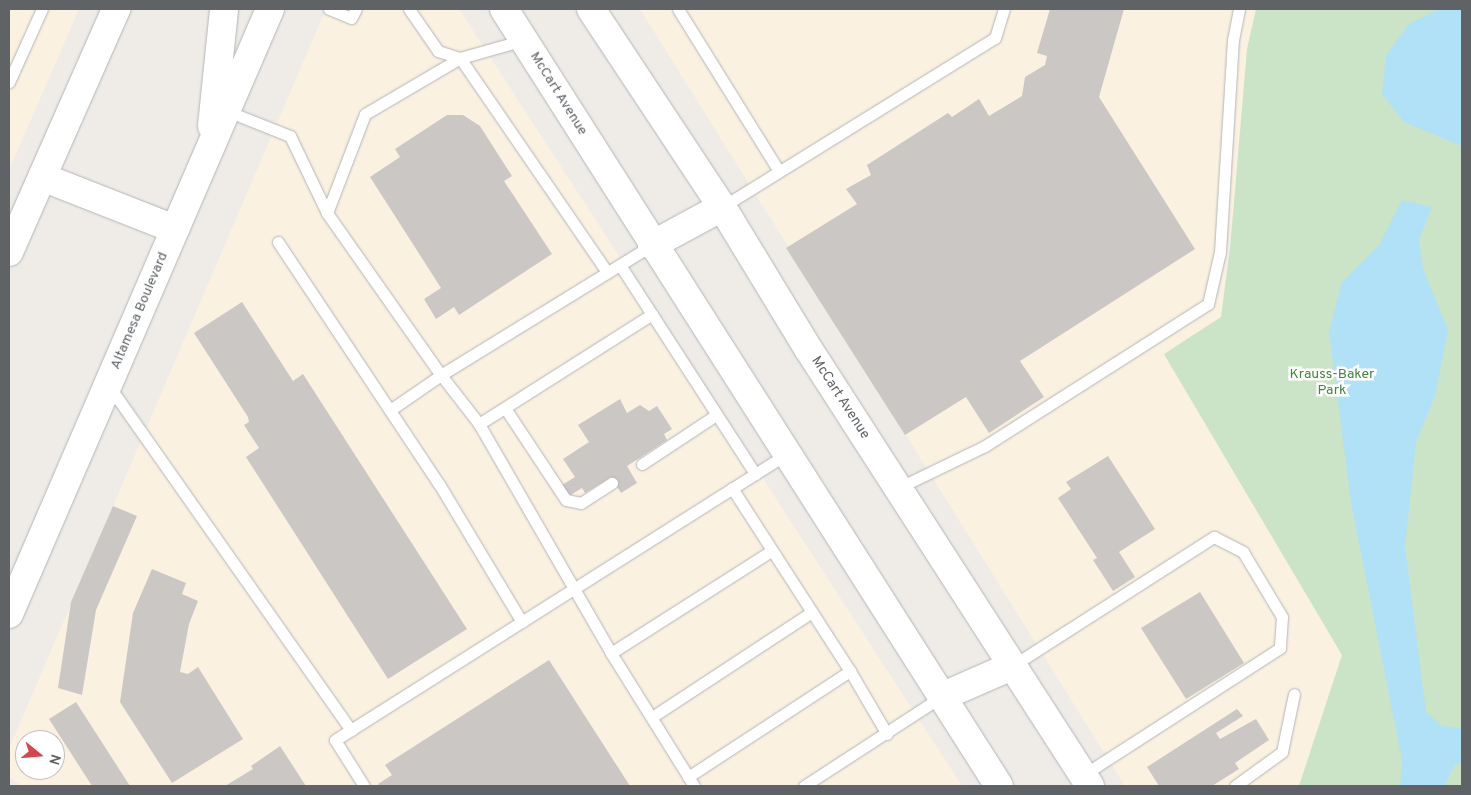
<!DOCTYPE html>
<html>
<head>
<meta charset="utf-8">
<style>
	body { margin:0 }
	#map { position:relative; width:1471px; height:795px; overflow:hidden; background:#efece7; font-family:Overpass,sans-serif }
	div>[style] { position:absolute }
	.commercial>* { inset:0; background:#fbf1e1 }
	.green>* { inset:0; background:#cbe4c7 }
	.water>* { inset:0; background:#b0e1f6 }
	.building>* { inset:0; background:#cbc7c4 }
	.roads { filter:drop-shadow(0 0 1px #b2b5b8) drop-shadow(0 0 1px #b2b5b8) }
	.lane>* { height:11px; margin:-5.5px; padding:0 5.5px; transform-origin:5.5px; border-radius:5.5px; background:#fff }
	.secondary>* { height:28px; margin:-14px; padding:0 14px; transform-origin:14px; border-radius:14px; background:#fff }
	span { translate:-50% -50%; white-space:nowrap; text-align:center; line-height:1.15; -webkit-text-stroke:5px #fff; paint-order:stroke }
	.street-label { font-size:14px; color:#5f6366 }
	.park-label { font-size:14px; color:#468440 }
	.frame { position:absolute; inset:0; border:10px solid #5f6366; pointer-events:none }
	.north { position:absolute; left:15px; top:730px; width:50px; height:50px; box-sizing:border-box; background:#fff; border:1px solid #bfc1c2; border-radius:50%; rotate:107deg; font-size:14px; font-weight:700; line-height:20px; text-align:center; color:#5f6366 }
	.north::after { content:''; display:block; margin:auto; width:18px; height:22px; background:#d7454e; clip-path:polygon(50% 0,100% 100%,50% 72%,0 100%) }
</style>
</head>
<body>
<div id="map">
	<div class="commercial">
		<i style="clip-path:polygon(9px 9px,79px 9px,9px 170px)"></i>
		<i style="clip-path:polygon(evenodd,326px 9px,459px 9px,962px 786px,24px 786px,9px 778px,9px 749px,326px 9px,25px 740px,55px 740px,55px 770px,25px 770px,25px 740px)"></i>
		<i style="clip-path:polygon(640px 9px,1257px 9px,1221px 317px,1164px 355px,1342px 655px,1299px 786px,1125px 786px)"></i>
	</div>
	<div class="green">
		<i style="clip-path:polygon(1256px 9px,1462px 9px,1462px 786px,1299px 786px,1342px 655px,1164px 354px,1221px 317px,1230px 249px,1247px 49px)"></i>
	</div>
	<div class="water">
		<i style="clip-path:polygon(1439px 9px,1462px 9px,1462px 146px,1404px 122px,1382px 94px,1386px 55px,1409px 24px)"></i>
		<i style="clip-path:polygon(1402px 200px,1432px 207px,1419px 240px,1423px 269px,1448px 330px,1435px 396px,1416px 442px,1405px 546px,1426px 712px,1442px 726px,1462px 728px,1462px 762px,1455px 765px,1444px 786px,1400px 786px,1402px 760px,1351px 503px,1329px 331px,1342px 282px,1379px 245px)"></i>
	</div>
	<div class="building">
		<i style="clip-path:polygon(1050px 9px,1124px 9px,1099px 97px,1195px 249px,1020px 361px,1044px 397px,989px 433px,966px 397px,905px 435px,786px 248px,857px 204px,846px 189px,871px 175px,867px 165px,948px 113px,952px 117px,979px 99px,989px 116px,1022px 96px,1025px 77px,1045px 65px,1047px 56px,1037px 53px)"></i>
		<i style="clip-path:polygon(447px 115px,463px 115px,480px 126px,512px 176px,504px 181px,552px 254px,459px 315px,454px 307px,436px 319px,424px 299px,441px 288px,370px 177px,400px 157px,395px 149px)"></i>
		<i style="clip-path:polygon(242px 302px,293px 381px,303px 374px,467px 629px,388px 679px,246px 457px,259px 448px,244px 425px,249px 422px,248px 417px,194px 333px)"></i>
		<i style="clip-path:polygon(620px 399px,627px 413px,640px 405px,649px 411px,657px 406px,672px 429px,664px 434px,667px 440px,627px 466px,637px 483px,621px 493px,611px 477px,585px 493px,582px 488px,569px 496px,562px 485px,575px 477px,563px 459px,589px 442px,578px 425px)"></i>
		<i style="clip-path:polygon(1108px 456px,1155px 529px,1119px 552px,1135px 577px,1113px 591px,1093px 560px,1097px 558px,1058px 498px,1071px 489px,1066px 482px)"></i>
		<i style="clip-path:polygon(113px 506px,137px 516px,96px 610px,82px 695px,58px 688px,71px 602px)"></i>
		<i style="clip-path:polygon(152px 569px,186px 583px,182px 594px,198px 601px,189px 624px,180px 672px,188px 674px,198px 667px,243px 739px,172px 783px,120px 702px,133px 613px)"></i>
		<i style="clip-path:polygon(1200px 592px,1244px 663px,1186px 699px,1141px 628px)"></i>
		<i style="clip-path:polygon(549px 660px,630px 786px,379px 786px,378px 784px,392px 775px,385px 765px)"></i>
		<i style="clip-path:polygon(76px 702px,130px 786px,92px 786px,49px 719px)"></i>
		<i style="clip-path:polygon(1237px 709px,1243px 716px,1216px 733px,1220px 739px,1256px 719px,1269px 740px,1235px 763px,1239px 769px,1212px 786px,1159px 786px,1147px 767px)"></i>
		<i style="clip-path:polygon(280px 746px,306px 786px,225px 786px,253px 769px,251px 766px)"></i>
	</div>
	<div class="roads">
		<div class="lane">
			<i style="left:329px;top:9px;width:24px;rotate:22deg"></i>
			<i style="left:351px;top:18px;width:10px;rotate:-61deg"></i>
			<i style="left:409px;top:9px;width:51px;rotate:55.4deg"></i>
			<i style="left:438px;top:51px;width:23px;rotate:18deg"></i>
			<i style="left:678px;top:9px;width:191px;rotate:58.1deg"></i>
			<i style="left:524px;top:40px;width:66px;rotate:164.3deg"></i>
			<i style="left:460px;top:58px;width:260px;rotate:55.5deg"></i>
			<i style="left:9px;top:82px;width:80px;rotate:-65.7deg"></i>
			<i style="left:227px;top:111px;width:68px;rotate:21.6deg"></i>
			<i style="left:290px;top:136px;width:85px;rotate:64.3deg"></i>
			<i style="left:327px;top:213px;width:198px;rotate:54.9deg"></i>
			<i style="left:441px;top:375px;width:62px;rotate:145.5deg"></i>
			<i style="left:722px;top:207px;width:321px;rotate:-31.8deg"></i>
			<i style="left:995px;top:38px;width:30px;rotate:-73deg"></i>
			<i style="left:327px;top:213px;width:106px;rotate:-69deg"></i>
			<i style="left:365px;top:114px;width:110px;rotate:-30.5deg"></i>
			<i style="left:278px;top:242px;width:291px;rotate:56.4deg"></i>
			<i style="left:439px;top:484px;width:161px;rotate:59deg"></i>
			<i style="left:652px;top:245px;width:248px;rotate:148.4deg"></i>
			<i style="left:441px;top:375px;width:62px;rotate:52.2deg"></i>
			<i style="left:479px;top:424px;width:264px;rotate:60deg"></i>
			<i style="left:611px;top:653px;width:157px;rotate:58deg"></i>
			<i style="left:620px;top:265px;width:249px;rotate:57.1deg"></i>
			<i style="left:109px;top:386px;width:421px;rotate:54.9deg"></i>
			<i style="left:505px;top:408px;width:110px;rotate:56.5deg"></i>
			<i style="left:566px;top:500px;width:15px;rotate:11deg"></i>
			<i style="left:581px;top:503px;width:37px;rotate:-33deg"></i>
			<i style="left:479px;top:424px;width:205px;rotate:-32.4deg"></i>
			<i style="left:642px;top:464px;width:89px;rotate:-33.5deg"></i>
			<i style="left:732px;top:488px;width:218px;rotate:57.2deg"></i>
			<i style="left:850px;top:671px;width:73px;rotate:59.6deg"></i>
			<i style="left:898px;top:488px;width:97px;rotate:-25.8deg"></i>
			<i style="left:985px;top:446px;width:264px;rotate:-32.5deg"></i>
			<i style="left:1208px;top:304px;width:53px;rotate:-77deg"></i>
			<i style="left:1220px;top:252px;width:212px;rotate:-86.5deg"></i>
			<i style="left:1233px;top:40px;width:32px;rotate:-79deg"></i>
			<i style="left:611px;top:653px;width:190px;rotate:-32.5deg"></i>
			<i style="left:1012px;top:666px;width:240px;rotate:-32.6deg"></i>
			<i style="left:1214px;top:537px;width:33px;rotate:27deg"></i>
			<i style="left:1243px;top:552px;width:76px;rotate:59deg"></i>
			<i style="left:1282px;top:617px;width:31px;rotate:94deg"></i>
			<i style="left:1280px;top:648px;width:234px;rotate:147.2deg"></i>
			<i style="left:652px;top:717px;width:191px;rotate:-33.3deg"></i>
			<i style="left:688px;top:777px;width:194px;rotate:-33.2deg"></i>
			<i style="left:364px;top:786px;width:54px;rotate:-122.2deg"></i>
			<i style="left:335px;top:740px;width:533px;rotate:-32.35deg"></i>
			<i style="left:804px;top:786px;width:163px;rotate:-33deg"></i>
			<i style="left:1235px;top:786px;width:58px;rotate:-35.9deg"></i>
			<i style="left:1282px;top:752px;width:59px;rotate:-78.3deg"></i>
		</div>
		<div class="secondary">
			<i style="left:504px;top:9px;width:921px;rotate:57.5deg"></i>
			<i style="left:591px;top:9px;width:237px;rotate:56.5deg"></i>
			<i style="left:722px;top:207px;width:167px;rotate:58.7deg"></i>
			<i style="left:809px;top:350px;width:519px;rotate:57.2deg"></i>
			<i style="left:212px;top:126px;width:118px;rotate:-84.1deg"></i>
			<i style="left:42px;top:177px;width:143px;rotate:21.4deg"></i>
			<i style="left:652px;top:245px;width:80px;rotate:-28.5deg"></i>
			<i style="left:9px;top:252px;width:266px;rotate:-66.2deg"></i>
			<i style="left:9px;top:614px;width:659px;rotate:-66.66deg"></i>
			<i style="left:941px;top:697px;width:77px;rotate:-23.6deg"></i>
		</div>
	</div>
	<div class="street-label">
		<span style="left:558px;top:94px;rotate:58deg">McCart Avenue</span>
		<span style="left:140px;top:311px;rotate:-67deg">Altamesa Boulevard</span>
		<span style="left:840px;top:398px;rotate:57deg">McCart Avenue</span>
	</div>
	<div class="park-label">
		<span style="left:1332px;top:383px">Krauss-Baker<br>Park</span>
	</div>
	<div class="frame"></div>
	<div class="north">N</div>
</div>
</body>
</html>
